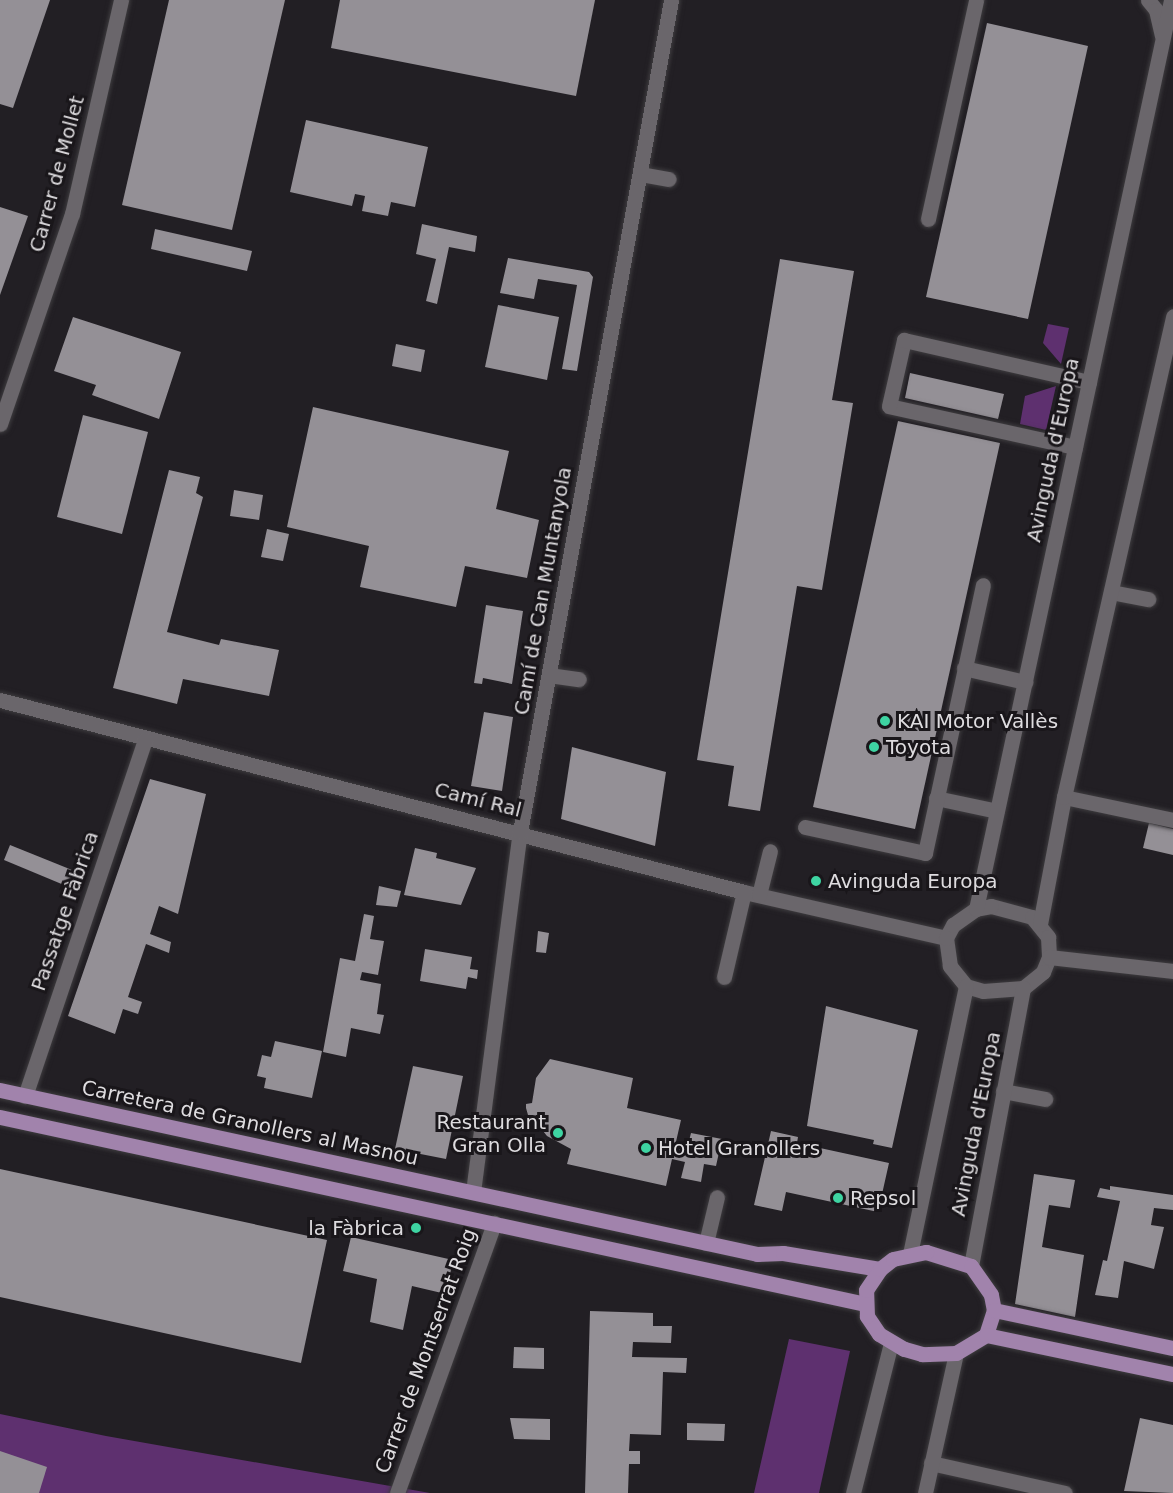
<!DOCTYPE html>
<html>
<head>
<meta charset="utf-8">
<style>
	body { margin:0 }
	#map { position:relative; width:1173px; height:1493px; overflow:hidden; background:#221f24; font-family:"DejaVu Sans",sans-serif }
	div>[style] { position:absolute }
	.green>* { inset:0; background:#5e306f }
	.building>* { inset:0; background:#949096 }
	.roads { filter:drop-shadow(0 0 2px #3e3c3f) drop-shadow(0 0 2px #3e3c3f) }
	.minor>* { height:15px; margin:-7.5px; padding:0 7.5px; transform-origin:7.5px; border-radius:7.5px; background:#6a666b }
	.major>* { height:15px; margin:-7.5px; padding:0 7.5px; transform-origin:7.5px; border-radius:7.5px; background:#a183ac }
	.dots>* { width:16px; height:16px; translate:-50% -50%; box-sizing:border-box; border:3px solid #19161a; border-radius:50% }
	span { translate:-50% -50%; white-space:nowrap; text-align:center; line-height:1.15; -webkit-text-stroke:6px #19161a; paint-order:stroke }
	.street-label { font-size:20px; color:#dedcdf }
	.poi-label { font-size:20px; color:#dedcdf }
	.left { translate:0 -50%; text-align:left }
	.right { translate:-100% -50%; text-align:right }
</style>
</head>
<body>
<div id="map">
	<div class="green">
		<i style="clip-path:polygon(1048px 324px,1069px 328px,1061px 364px,1043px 343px)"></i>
		<i style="clip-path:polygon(1056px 386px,1046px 430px,1020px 424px,1025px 396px)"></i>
		<i style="clip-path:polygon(789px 1339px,850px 1351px,819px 1493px,754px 1493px)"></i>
		<i style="clip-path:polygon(0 1414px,106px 1436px,430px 1493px,0 1493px)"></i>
	</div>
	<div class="building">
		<i style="clip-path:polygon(0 0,50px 0,13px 108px,0 104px)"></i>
		<i style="clip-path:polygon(169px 0,285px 0,232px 230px,122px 205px)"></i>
		<i style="clip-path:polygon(340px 0,595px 0,576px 96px,331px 48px)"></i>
		<i style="clip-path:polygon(987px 23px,1088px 46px,1028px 319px,926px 297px)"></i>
		<i style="clip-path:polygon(306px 120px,428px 147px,415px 207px,391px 202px,388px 216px,362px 211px,365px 196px,355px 194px,352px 206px,290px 192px)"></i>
		<i style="clip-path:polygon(0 207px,28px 216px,0 295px)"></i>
		<i style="clip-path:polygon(422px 224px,477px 236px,475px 252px,449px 247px,437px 304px,426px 301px,436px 259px,416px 254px)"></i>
		<i style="clip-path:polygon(155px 229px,252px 251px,247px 271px,151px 249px)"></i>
		<i style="clip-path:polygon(508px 258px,589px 272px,593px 277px,577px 371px,562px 369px,577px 285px,538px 279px,534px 299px,500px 293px)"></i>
		<i style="clip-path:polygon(780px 259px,854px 271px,832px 400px,853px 403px,822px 590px,797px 586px,760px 811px,728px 806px,734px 766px,697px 760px)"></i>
		<i style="clip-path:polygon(498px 305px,559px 317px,547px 380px,485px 367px)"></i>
		<i style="clip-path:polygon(73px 317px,181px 352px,159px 419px,92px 395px,96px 385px,54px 371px)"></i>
		<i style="clip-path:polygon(396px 344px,425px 350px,421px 372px,392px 366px)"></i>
		<i style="clip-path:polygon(910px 373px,1004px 394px,998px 419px,905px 398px)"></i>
		<i style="clip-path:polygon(313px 407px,509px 451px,496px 509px,539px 520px,527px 578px,465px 566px,456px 607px,360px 587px,369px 546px,287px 527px)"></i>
		<i style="clip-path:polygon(83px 415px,148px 432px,122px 534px,57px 517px)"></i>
		<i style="clip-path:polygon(898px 421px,1000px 443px,915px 829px,813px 807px)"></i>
		<i style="clip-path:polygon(169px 470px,200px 477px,196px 493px,203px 497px,167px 632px,219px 645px,221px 639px,279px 650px,269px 696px,183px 679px,177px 704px,113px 688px)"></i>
		<i style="clip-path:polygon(234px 490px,263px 495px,259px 520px,230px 516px)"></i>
		<i style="clip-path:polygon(267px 529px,289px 534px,283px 561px,261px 557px)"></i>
		<i style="clip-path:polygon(486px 605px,523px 611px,512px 684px,483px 678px,482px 684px,474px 683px)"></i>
		<i style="clip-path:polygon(484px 712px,513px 717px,502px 791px,471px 786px)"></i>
		<i style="clip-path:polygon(572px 747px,666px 772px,655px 846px,561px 819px)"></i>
		<i style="clip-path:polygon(150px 779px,206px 794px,178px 914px,159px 906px,150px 934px,171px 942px,169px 953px,146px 944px,128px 997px,142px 1002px,138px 1014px,123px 1009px,115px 1034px,68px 1016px)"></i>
		<i style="clip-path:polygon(1149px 823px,1173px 829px,1173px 855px,1143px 848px)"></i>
		<i style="clip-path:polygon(10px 845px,82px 874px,76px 890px,4px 860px)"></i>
		<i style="clip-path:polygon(415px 848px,437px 853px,436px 858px,476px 868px,461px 905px,404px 895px)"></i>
		<i style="clip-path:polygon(379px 886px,401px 891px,397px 907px,376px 905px)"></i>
		<i style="clip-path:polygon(364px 914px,374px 916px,370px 939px,384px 941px,378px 975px,362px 972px,360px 980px,381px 984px,377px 1014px,384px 1015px,380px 1034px,351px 1028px,346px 1057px,323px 1052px,340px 958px,355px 961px)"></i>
		<i style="clip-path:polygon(538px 931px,549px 933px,546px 953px,536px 952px)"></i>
		<i style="clip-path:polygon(425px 949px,472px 957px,470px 969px,478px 970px,477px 979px,468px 977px,466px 989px,420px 981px)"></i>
		<i style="clip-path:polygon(826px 1006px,918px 1030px,892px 1148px,873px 1144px,874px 1140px,807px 1126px)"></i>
		<i style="clip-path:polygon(275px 1041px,322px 1051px,312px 1098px,264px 1088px,266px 1078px,257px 1076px,262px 1055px,271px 1057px)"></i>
		<i style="clip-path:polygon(550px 1059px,633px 1078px,627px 1108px,681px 1120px,675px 1146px,687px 1149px,691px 1133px,722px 1139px,716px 1166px,704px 1164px,701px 1182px,681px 1178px,685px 1162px,672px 1159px,666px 1186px,567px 1164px,571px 1149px,547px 1136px,543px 1131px,545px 1120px,530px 1122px,526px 1108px,526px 1104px,532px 1103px,536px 1078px)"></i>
		<i style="clip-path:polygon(413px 1066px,463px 1076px,446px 1159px,395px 1149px)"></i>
		<i style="clip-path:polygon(771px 1131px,798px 1137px,797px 1143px,889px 1163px,878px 1212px,786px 1192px,782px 1211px,754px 1205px)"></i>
		<i style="clip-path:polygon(0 1169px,327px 1240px,301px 1363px,0 1297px)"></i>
		<i style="clip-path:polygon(1034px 1174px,1075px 1180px,1070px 1208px,1049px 1205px,1042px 1247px,1084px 1255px,1075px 1317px,1015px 1304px)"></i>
		<i style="clip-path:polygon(1110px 1186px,1173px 1195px,1173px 1210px,1154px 1208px,1151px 1225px,1164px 1227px,1154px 1269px,1124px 1261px,1118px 1298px,1095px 1295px,1103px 1260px,1107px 1261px,1120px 1201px,1097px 1197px,1100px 1188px,1110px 1190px)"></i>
		<i style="clip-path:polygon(351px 1237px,453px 1260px,446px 1294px,412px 1286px,403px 1330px,370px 1322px,377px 1279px,343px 1271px)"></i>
		<i style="clip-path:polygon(590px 1311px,653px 1313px,653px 1326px,672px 1326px,671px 1343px,633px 1342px,632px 1357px,687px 1358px,686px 1373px,663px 1372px,661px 1435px,630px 1434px,629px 1451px,640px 1451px,640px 1464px,629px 1464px,628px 1493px,585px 1493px)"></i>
		<i style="clip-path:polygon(514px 1347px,544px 1348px,544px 1369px,513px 1368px)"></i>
		<i style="clip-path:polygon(510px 1418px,550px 1419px,550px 1440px,514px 1439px)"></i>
		<i style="clip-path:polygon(1140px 1418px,1173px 1425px,1173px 1493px,1124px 1491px)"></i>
		<i style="clip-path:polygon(687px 1423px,725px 1424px,724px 1441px,687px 1440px)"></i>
		<i style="clip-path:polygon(0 1451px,47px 1467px,39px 1493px,0 1493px)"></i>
	</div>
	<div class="roads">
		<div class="minor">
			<i style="left:1148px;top:0;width:13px;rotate:51deg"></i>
			<i style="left:1156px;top:10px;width:26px;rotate:77deg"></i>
			<i style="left:640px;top:174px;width:29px;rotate:10deg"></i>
			<i style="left:928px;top:219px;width:224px;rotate:-77.6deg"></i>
			<i style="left:0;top:424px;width:222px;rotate:-71.1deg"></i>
			<i style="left:72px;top:214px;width:220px;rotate:-77.1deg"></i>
			<i style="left:1075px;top:447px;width:190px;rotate:-167.6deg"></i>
			<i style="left:889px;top:406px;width:68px;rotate:-77.2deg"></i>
			<i style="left:904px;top:340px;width:190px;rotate:12.8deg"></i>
			<i style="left:1111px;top:592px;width:38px;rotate:11deg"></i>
			<i style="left:964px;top:668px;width:63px;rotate:12.9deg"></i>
			<i style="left:549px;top:675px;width:30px;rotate:8deg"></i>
			<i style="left:0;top:700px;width:768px;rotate:14.47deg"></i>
			<i style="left:744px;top:892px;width:207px;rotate:12.8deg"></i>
			<i style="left:1064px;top:797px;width:111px;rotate:11.9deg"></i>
			<i style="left:936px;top:798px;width:62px;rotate:12deg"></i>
			<i style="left:805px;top:827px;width:123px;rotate:12.2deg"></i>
			<i style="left:925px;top:853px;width:274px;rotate:-77.8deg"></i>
			<i style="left:759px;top:895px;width:45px;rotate:-76deg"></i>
			<i style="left:991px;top:906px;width:42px;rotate:15deg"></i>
			<i style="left:1032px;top:917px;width:26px;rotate:51deg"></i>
			<i style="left:1048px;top:937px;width:20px;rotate:87deg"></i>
			<i style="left:1049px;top:957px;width:16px;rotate:112deg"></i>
			<i style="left:1043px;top:972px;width:26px;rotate:141deg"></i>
			<i style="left:1023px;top:988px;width:40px;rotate:175.7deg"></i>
			<i style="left:983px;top:991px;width:18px;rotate:-164deg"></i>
			<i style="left:966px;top:986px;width:26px;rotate:-129deg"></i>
			<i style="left:950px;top:966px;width:28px;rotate:-98deg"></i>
			<i style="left:946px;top:938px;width:15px;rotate:-62deg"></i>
			<i style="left:953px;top:925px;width:28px;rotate:-35deg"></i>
			<i style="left:976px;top:909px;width:15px;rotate:-11deg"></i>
			<i style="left:976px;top:909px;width:930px;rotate:-77.89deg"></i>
			<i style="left:1040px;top:924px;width:129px;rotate:-79.3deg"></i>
			<i style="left:1064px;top:797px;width:493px;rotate:-77.2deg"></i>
			<i style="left:1049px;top:957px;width:125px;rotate:6.4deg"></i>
			<i style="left:724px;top:977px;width:87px;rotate:-76.8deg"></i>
			<i style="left:1003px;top:1091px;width:43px;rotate:10.8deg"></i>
			<i style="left:25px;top:1096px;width:376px;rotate:-71.4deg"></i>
			<i style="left:473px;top:1192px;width:363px;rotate:-82.6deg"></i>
			<i style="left:520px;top:832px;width:846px;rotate:-79.71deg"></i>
			<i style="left:706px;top:1243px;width:47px;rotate:-76.6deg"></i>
			<i style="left:910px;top:1254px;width:274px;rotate:-78.2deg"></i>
			<i style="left:971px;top:1266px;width:283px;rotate:-79.4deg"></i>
			<i style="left:931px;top:1463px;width:137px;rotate:12.6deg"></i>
			<i style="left:397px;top:1493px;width:287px;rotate:-70.2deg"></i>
			<i style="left:853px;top:1493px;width:155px;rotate:-75.8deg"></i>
			<i style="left:925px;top:1493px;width:143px;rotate:-77.5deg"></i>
		</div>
		<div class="major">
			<i style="left:0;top:1090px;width:775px;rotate:12.22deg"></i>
			<i style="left:757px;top:1254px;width:26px;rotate:-2deg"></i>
			<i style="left:783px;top:1253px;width:98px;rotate:9.4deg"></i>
			<i style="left:0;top:1117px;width:886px;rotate:12.19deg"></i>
			<i style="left:926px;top:1252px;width:47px;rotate:17.3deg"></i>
			<i style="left:971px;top:1266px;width:35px;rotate:55deg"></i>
			<i style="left:991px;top:1295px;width:15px;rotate:79deg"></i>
			<i style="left:994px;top:1310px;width:26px;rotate:108deg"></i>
			<i style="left:986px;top:1335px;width:35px;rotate:149deg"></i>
			<i style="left:956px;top:1353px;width:34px;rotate:178deg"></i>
			<i style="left:922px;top:1354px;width:19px;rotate:-164deg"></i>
			<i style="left:904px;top:1349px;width:29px;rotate:-149deg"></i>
			<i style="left:879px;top:1334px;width:22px;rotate:-124deg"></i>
			<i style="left:867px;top:1316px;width:26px;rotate:-92deg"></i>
			<i style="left:866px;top:1290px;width:25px;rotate:-56deg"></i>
			<i style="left:880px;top:1269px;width:16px;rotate:-38deg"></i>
			<i style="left:893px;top:1259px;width:34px;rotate:-12deg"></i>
			<i style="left:994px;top:1310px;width:183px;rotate:12deg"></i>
			<i style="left:986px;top:1335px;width:191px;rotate:11.8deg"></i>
		</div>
	</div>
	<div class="dots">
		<i style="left:885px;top:721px;background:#3ed4a2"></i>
		<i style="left:874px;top:747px;background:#3ed4a2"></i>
		<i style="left:816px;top:881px;background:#3ed4a2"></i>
		<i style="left:558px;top:1133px;background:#3ed4a2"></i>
		<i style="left:646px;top:1148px;background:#3ed4a2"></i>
		<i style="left:838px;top:1198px;background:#3ed4a2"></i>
		<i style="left:416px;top:1228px;background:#3ed4a2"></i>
	</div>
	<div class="street-label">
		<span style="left:57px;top:174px;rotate:-75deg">Carrer de Mollet</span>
		<span style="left:1053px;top:450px;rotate:-78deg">Avinguda d'Europa</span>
		<span style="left:543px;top:591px;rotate:-80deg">Camí de Can Muntanyola</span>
		<span style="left:478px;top:800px;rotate:14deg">Camí Ral</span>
		<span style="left:65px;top:911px;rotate:-71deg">Passatge Fàbrica</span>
		<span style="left:250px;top:1123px;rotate:12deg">Carretera de Granollers al Masnou</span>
		<span style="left:976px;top:1124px;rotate:-79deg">Avinguda d'Europa</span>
		<span style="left:426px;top:1351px;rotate:-70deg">Carrer de Montserrat Roig</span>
	</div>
	<div class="poi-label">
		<span class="left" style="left:897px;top:721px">KAI Motor Vallès</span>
		<span class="left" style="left:886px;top:747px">Toyota</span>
		<span class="left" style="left:828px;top:881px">Avinguda Europa</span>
		<span class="right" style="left:546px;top:1134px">Restaurant<br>Gran Olla</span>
		<span class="left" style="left:658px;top:1148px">Hotel Granollers</span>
		<span class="left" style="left:850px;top:1198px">Repsol</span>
		<span class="right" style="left:404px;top:1228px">la Fàbrica</span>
	</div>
</div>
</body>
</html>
